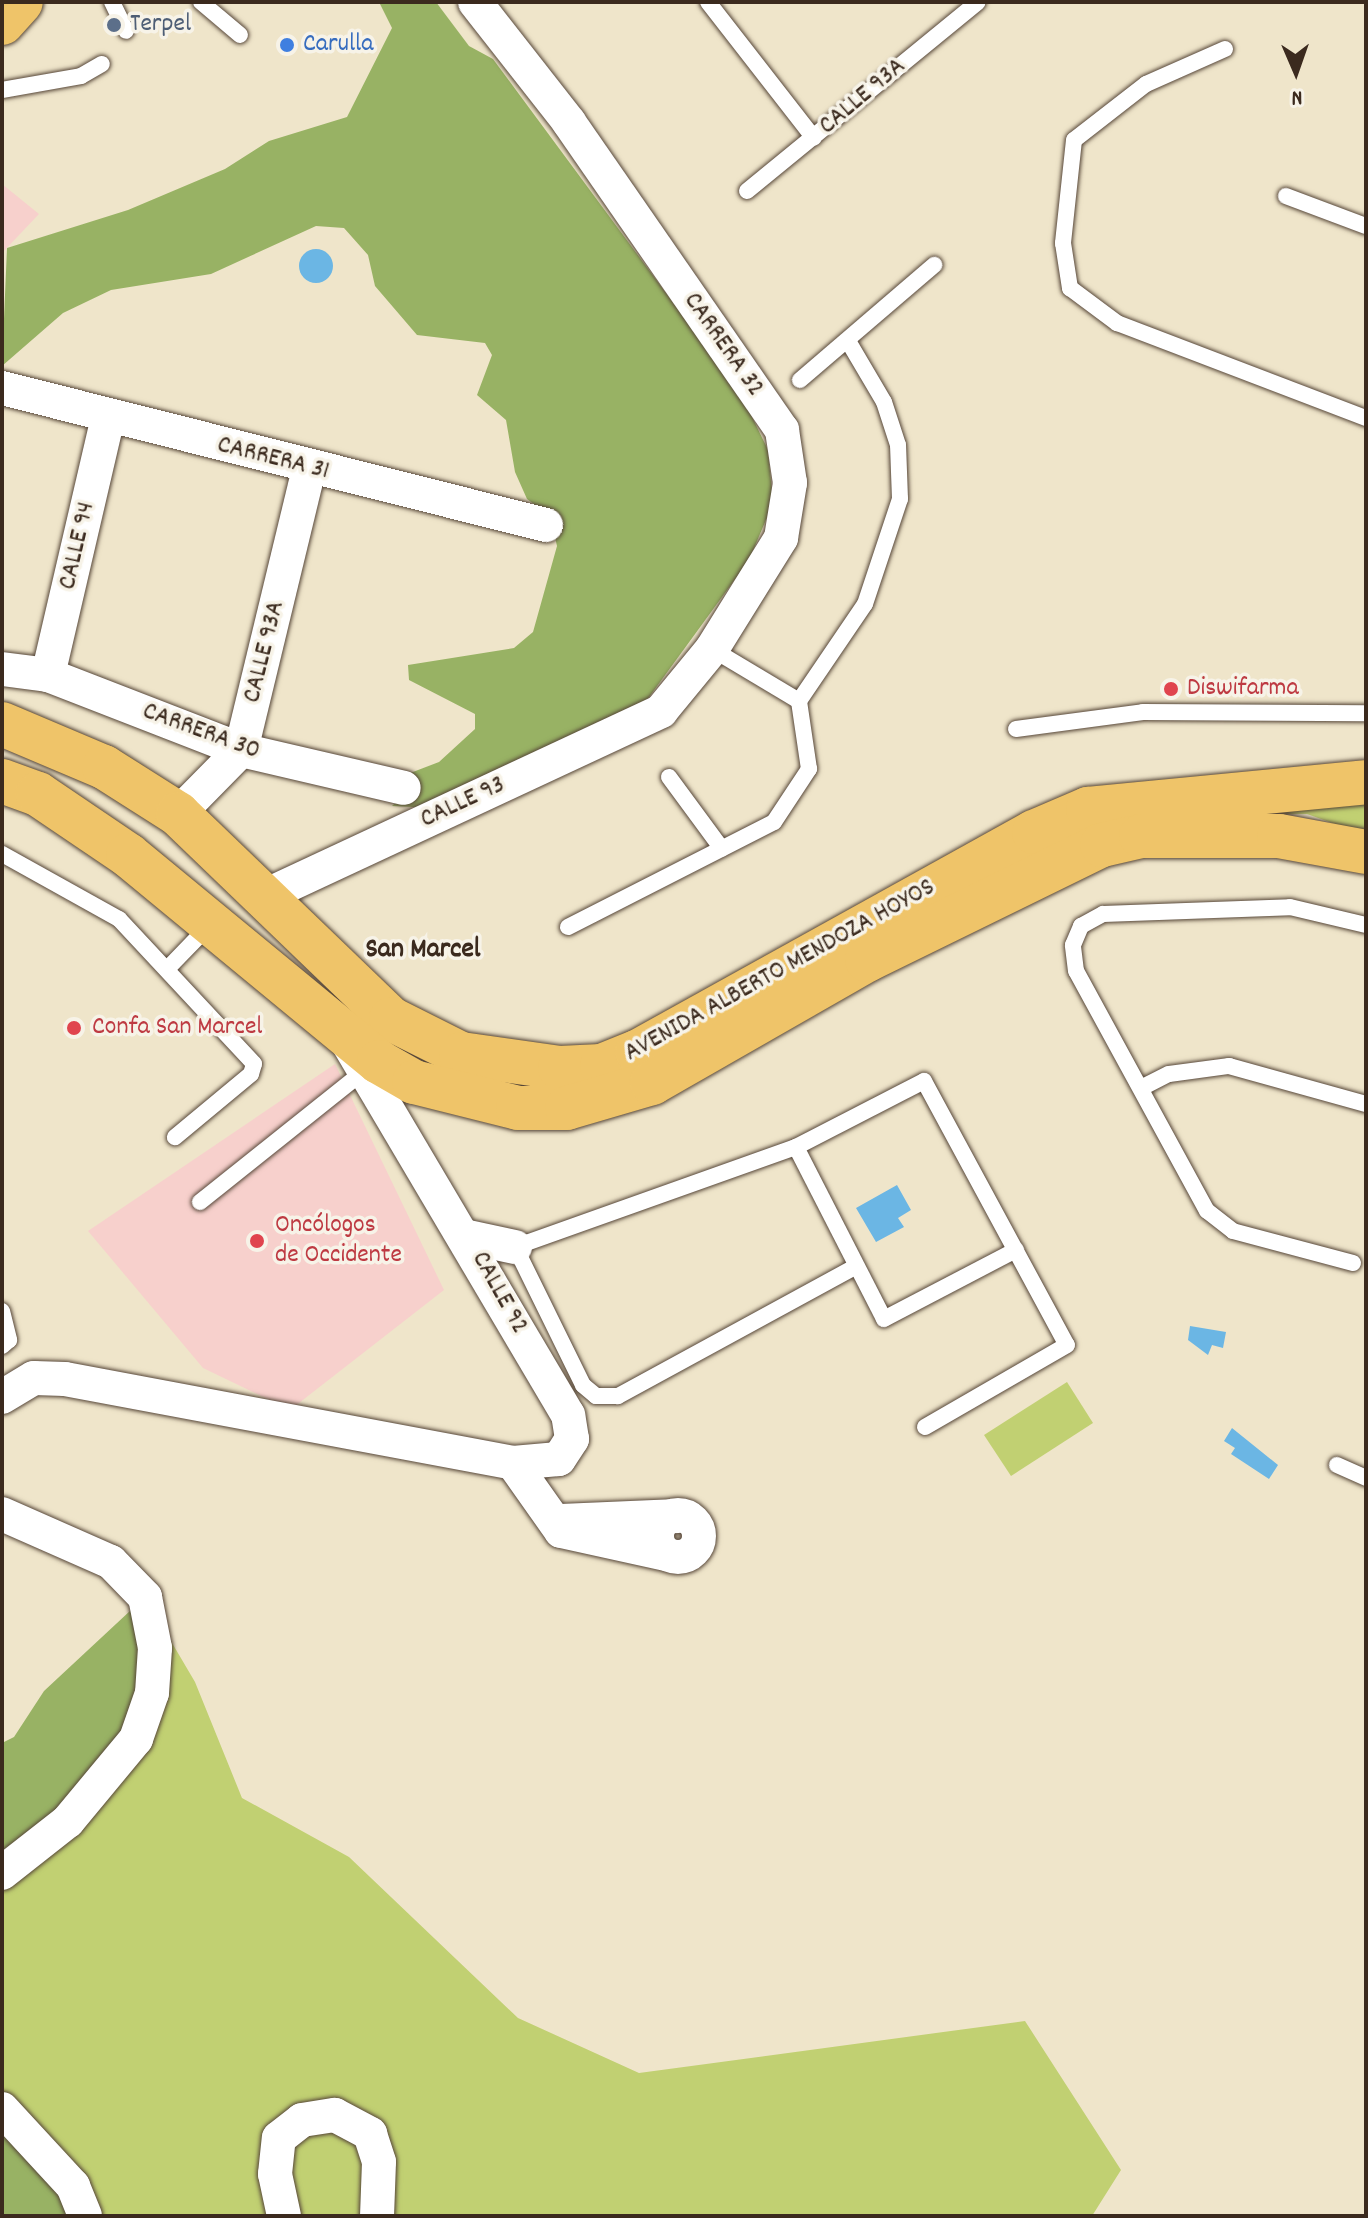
<!DOCTYPE html>
<html>
<head>
<meta charset="utf-8">
<style>
	body { margin:0 }
	#map { position:relative; width:1368px; height:2218px; overflow:hidden; background:#efe5ca; font-family:Dekko,sans-serif }
	div>[style] { position:absolute }
	.built>* { inset:0; background:#f7d0cc }
	.green>* { inset:0; background:#c1d072 }
	.forest>* { inset:0; background:#98b264 }
	.water>* { inset:0; background:#6bb6e4 }
	.round { border-radius:50% }
	.roads { filter:drop-shadow(0 0 2px #564638) drop-shadow(0 0 2px #564638) }
	.service>* { height:16px; margin:-8px; padding:0 8px; transform-origin:8px; border-radius:8px; background:#fff }
	.minor>* { height:34px; margin:-17px; padding:0 17px; transform-origin:17px; border-radius:17px; background:#fff }
	.minor>.ring { margin:-17px; padding:0; box-sizing:content-box; background:none; border:34px solid #fff; border-radius:50% }
	.primary>* { height:44px; margin:-22px; padding:0 22px; transform-origin:22px; border-radius:22px; background:#efc469 }
	.trunk>* { height:44px; margin:-22px; padding:0 22px; transform-origin:22px; border-radius:22px; background:#efc469 }
	.dots>* { width:22px; height:22px; translate:-50% -50%; box-sizing:border-box; border:4px solid #f7f3e8; border-radius:50% }
	span { translate:-50% -50%; white-space:nowrap; text-align:center; line-height:1.15; -webkit-text-stroke:7px #f7f3e8; paint-order:stroke }
	.service-label { font-size:26px; color:#4e5e75 }
	.left { translate:0 -50%; text-align:left }
	.shop-label { font-size:26px; color:#366cbe }
	.street-label { font-size:26px; color:#3b2a1e }
	.health-label { font-size:26px; color:#be3a42 }
	.neighbourhood-label { font-size:28px; color:#3b2a1e; font-weight:700 }
	.frame { position:absolute; inset:0; border:4px solid #3b2a1e; pointer-events:none }
	.north { position:absolute; left:1256px; top:32px; width:80px; height:80px; -webkit-text-stroke:6px #f7f3e8; paint-order:stroke; rotate:178deg; font-size:22px; font-weight:700; line-height:32px; text-align:center; color:#3b2a1e }
	.north::after { content:''; display:block; margin:auto; width:28px; height:36px; background:#3b2a1e; clip-path:polygon(50% 0,100% 100%,50% 72%,0 100%) }
</style>
</head>
<body>
<div id="map">
	<div class="built">
		<i style="clip-path:polygon(2px 184px,39px 214px,2px 253px)"></i>
		<i style="clip-path:polygon(335px 1064px,444px 1290px,290px 1410px,203px 1368px,88px 1231px)"></i>
	</div>
	<div class="green">
		<i style="clip-path:polygon(1366px 800px,1366px 835px,1307px 814px,1258px 814px)"></i>
		<i style="clip-path:polygon(1067px 1382px,1093px 1423px,1011px 1476px,984px 1435px)"></i>
		<i style="clip-path:polygon(145px 1597px,195px 1682px,242px 1798px,349px 1857px,518px 2018px,639px 2073px,1025px 2021px,1121px 2170px,1092px 2216px,85px 2216px,2px 2109px,2px 1873px)"></i>
	</div>
	<div class="forest">
		<i style="clip-path:polygon(379px 2px,436px 2px,469px 46px,493px 59px,742px 396px,768px 450px,773px 503px,749px 560px,644px 704px,435px 808px,392px 806px,414px 786px,405px 775px,439px 762px,475px 729px,475px 714px,409px 680px,408px 665px,514px 648px,533px 632px,557px 546px,550px 516px,527px 499px,515px 472px,506px 420px,477px 395px,492px 355px,485px 343px,417px 335px,375px 286px,368px 255px,344px 228px,316px 226px,211px 274px,111px 290px,63px 313px,2px 366px,7px 248px,128px 210px,225px 169px,269px 141px,347px 117px,392px 28px)"></i>
		<i style="clip-path:polygon(145px 1597px,136px 1739px,2px 1873px,2px 1743px,14px 1737px,44px 1691px)"></i>
		<i style="clip-path:polygon(2px 2109px,85px 2216px,2px 2216px)"></i>
	</div>
	<div class="water">
		<i class="round" style="left:299px;top:249px;width:34px;height:34px"></i>
		<i style="clip-path:polygon(897px 1185px,911px 1210px,898px 1218px,904px 1227px,876px 1242px,856px 1208px)"></i>
		<i style="clip-path:polygon(1190px 1326px,1226px 1332px,1223px 1348px,1212px 1345px,1208px 1355px,1188px 1340px)"></i>
		<i style="clip-path:polygon(1232px 1428px,1278px 1465px,1269px 1479px,1231px 1454px,1235px 1448px,1224px 1441px)"></i>
	</div>
	<div class="roads">
		<div class="service">
			<i style="left:112px;top:2px;width:32px;rotate:64deg"></i>
			<i style="left:201px;top:2px;width:51px;rotate:40.2deg"></i>
			<i style="left:708px;top:2px;width:172px;rotate:52.1deg"></i>
			<i style="left:1225px;top:49px;width:86px;rotate:156.1deg"></i>
			<i style="left:1146px;top:84px;width:91px;rotate:142.1deg"></i>
			<i style="left:1074px;top:140px;width:104px;rotate:96.1deg"></i>
			<i style="left:1063px;top:243px;width:46px;rotate:81.2deg"></i>
			<i style="left:1070px;top:288px;width:59px;rotate:36.7deg"></i>
			<i style="left:1117px;top:323px;width:267px;rotate:20.9deg"></i>
			<i style="left:2px;top:90px;width:80px;rotate:-10deg"></i>
			<i style="left:81px;top:76px;width:24px;rotate:-30deg"></i>
			<i style="left:747px;top:191px;width:298px;rotate:-39.3deg"></i>
			<i style="left:1286px;top:196px;width:85px;rotate:20.6deg"></i>
			<i style="left:800px;top:380px;width:177px;rotate:-40.6deg"></i>
			<i style="left:712px;top:649px;width:101px;rotate:30.9deg"></i>
			<i style="left:1016px;top:729px;width:128px;rotate:-7.6deg"></i>
			<i style="left:1143px;top:712px;width:223px;rotate:0.3deg"></i>
			<i style="left:669px;top:777px;width:89px;rotate:53.6deg"></i>
			<i style="left:2px;top:854px;width:134px;rotate:29.1deg"></i>
			<i style="left:119px;top:919px;width:198px;rotate:47deg"></i>
			<i style="left:254px;top:1064px;width:10px;rotate:107deg"></i>
			<i style="left:251px;top:1074px;width:99px;rotate:140.3deg"></i>
			<i style="left:568px;top:927px;width:231px;rotate:-27deg"></i>
			<i style="left:774px;top:822px;width:64px;rotate:-56.6deg"></i>
			<i style="left:809px;top:769px;width:69px;rotate:-98.4deg"></i>
			<i style="left:799px;top:701px;width:117px;rotate:-55.8deg"></i>
			<i style="left:865px;top:604px;width:111px;rotate:-71.6deg"></i>
			<i style="left:900px;top:499px;width:54px;rotate:-92.1deg"></i>
			<i style="left:898px;top:445px;width:45px;rotate:-108deg"></i>
			<i style="left:884px;top:402px;width:71px;rotate:-120.5deg"></i>
			<i style="left:170px;top:966px;width:43px;rotate:-45.9deg"></i>
			<i style="left:1141px;top:1088px;width:31px;rotate:-27deg"></i>
			<i style="left:1169px;top:1074px;width:61px;rotate:-7.6deg"></i>
			<i style="left:1229px;top:1066px;width:142px;rotate:15.5deg"></i>
			<i style="left:796px;top:1147px;width:193px;rotate:62.9deg"></i>
			<i style="left:884px;top:1319px;width:149px;rotate:-27.6deg"></i>
			<i style="left:200px;top:1202px;width:210px;rotate:-38.6deg"></i>
			<i style="left:1353px;top:1263px;width:124px;rotate:-165.1deg"></i>
			<i style="left:1233px;top:1231px;width:33px;rotate:-142deg"></i>
			<i style="left:1207px;top:1211px;width:273px;rotate:-118.6deg"></i>
			<i style="left:1076px;top:971px;width:26px;rotate:-97deg"></i>
			<i style="left:1073px;top:945px;width:21px;rotate:-67deg"></i>
			<i style="left:1081px;top:926px;width:25px;rotate:-29deg"></i>
			<i style="left:1103px;top:914px;width:187px;rotate:-2.1deg"></i>
			<i style="left:1290px;top:907px;width:78px;rotate:13.3deg"></i>
			<i style="left:853px;top:1268px;width:268px;rotate:151.4deg"></i>
			<i style="left:618px;top:1396px;width:22px;rotate:180deg"></i>
			<i style="left:596px;top:1396px;width:17px;rotate:-140deg"></i>
			<i style="left:583px;top:1385px;width:154px;rotate:-116.2deg"></i>
			<i style="left:515px;top:1247px;width:298px;rotate:-19.6deg"></i>
			<i style="left:796px;top:1147px;width:144px;rotate:-27.3deg"></i>
			<i style="left:924px;top:1081px;width:300px;rotate:61.6deg"></i>
			<i style="left:1067px;top:1345px;width:164px;rotate:150deg"></i>
			<i style="left:2px;top:1311px;width:30px;rotate:76deg"></i>
			<i style="left:9px;top:1340px;width:9px;rotate:139deg"></i>
			<i style="left:1337px;top:1465px;width:32px;rotate:24deg"></i>
		</div>
		<div class="minor">
			<i style="left:2px;top:388px;width:561px;rotate:14.14deg"></i>
			<i style="left:2px;top:669px;width:46px;rotate:7.4deg"></i>
			<i style="left:48px;top:675px;width:207px;rotate:21.2deg"></i>
			<i style="left:241px;top:750px;width:167px;rotate:13.1deg"></i>
			<i style="left:48px;top:675px;width:265px;rotate:-76.9deg"></i>
			<i style="left:178px;top:814px;width:90px;rotate:-45.5deg"></i>
			<i style="left:241px;top:750px;width:290px;rotate:-76.4deg"></i>
			<i style="left:265px;top:896px;width:437px;rotate:-25deg"></i>
			<i style="left:661px;top:711px;width:80px;rotate:-50.6deg"></i>
			<i style="left:712px;top:649px;width:131px;rotate:-58.1deg"></i>
			<i style="left:781px;top:538px;width:56px;rotate:-80.7deg"></i>
			<i style="left:790px;top:483px;width:54px;rotate:-98.6deg"></i>
			<i style="left:782px;top:430px;width:374px;rotate:-124.7deg"></i>
			<i style="left:569px;top:122px;width:152px;rotate:-128.1deg"></i>
			<i style="left:468px;top:1237px;width:48px;rotate:12deg"></i>
			<i style="left:2px;top:1397px;width:37px;rotate:-31deg"></i>
			<i style="left:34px;top:1378px;width:31px;rotate:2deg"></i>
			<i style="left:65px;top:1379px;width:456px;rotate:10.6deg"></i>
			<i style="left:513px;top:1463px;width:46px;rotate:-5deg"></i>
			<i style="left:559px;top:1459px;width:24px;rotate:-57deg"></i>
			<i style="left:572px;top:1439px;width:24px;rotate:-99deg"></i>
			<i style="left:568px;top:1415px;width:431px;rotate:-120.6deg"></i>
			<i style="left:513px;top:1463px;width:83px;rotate:54.8deg"></i>
			<i style="left:561px;top:1531px;width:107px;rotate:12.4deg"></i>
			<i style="left:2px;top:1514px;width:119px;rotate:23.8deg"></i>
			<i style="left:111px;top:1562px;width:49px;rotate:45.8deg"></i>
			<i style="left:145px;top:1597px;width:52px;rotate:78.9deg"></i>
			<i style="left:155px;top:1648px;width:45px;rotate:93.8deg"></i>
			<i style="left:152px;top:1693px;width:49px;rotate:109.2deg"></i>
			<i style="left:136px;top:1739px;width:107px;rotate:129.7deg"></i>
			<i style="left:68px;top:1821px;width:84px;rotate:141.8deg"></i>
			<i class="ring" style="left:657px;top:1515px;width:8px;height:8px"></i>
			<i style="left:561px;top:1521px;width:117px;rotate:-2.4deg"></i>
			<i style="left:2px;top:2109px;width:105px;rotate:47.3deg"></i>
			<i style="left:73px;top:2186px;width:32px;rotate:68deg"></i>
			<i style="left:284px;top:2216px;width:43px;rotate:-102.1deg"></i>
			<i style="left:275px;top:2174px;width:36px;rotate:-84deg"></i>
			<i style="left:279px;top:2138px;width:29px;rotate:-38deg"></i>
			<i style="left:302px;top:2120px;width:33px;rotate:-9deg"></i>
			<i style="left:335px;top:2115px;width:40px;rotate:28deg"></i>
			<i style="left:370px;top:2134px;width:29px;rotate:72deg"></i>
			<i style="left:379px;top:2162px;width:54px;rotate:92.1deg"></i>
		</div>
		<div class="primary">
			<i style="left:2px;top:724px;width:111px;rotate:22.9deg"></i>
			<i style="left:104px;top:767px;width:88px;rotate:32.4deg"></i>
			<i style="left:178px;top:814px;width:296px;rotate:43.9deg"></i>
			<i style="left:391px;top:1019px;width:78px;rotate:26.6deg"></i>
			<i style="left:461px;top:1054px;width:100px;rotate:8deg"></i>
			<i style="left:560px;top:1068px;width:42px;rotate:-2.7deg"></i>
			<i style="left:602px;top:1066px;width:38px;rotate:-22deg"></i>
			<i style="left:637px;top:1052px;width:454px;rotate:-29deg"></i>
			<i style="left:1034px;top:832px;width:59px;rotate:-23.1deg"></i>
			<i style="left:1088px;top:809px;width:279px;rotate:-5.5deg"></i>
			<i style="left:2px;top:781px;width:38px;rotate:20deg"></i>
			<i style="left:38px;top:794px;width:109px;rotate:34.1deg"></i>
			<i style="left:128px;top:855px;width:325px;rotate:39.5deg"></i>
			<i style="left:379px;top:1062px;width:40px;rotate:29.7deg"></i>
			<i style="left:414px;top:1082px;width:107px;rotate:14deg"></i>
			<i style="left:518px;top:1108px;width:49px"></i>
			<i style="left:567px;top:1108px;width:89px;rotate:-16.4deg"></i>
			<i style="left:652px;top:1083px;width:248px;rotate:-29.8deg"></i>
			<i style="left:867px;top:960px;width:262px;rotate:-26.1deg"></i>
			<i style="left:1102px;top:845px;width:40px;rotate:-13deg"></i>
			<i style="left:1141px;top:836px;width:138px"></i>
			<i style="left:1279px;top:836px;width:88px;rotate:10.4deg"></i>
		</div>
		<div class="trunk">
			<i style="left:2px;top:23px;width:28px;rotate:-48deg"></i>
		</div>
	</div>
	<div class="dots">
		<i style="left:114px;top:25px;background:#5c6f8a"></i>
		<i style="left:287px;top:45px;background:#3f7fe0"></i>
		<i style="left:1171px;top:689px;background:#e0444e"></i>
		<i style="left:74px;top:1028px;background:#e0444e"></i>
		<i style="left:257px;top:1241px;background:#e0444e"></i>
	</div>
	<div class="service-label">
		<span class="left" style="left:130px;top:25px">Terpel</span>
	</div>
	<div class="shop-label">
		<span class="left" style="left:303px;top:45px">Carulla</span>
	</div>
	<div class="street-label">
		<span style="left:863px;top:97px;rotate:-40deg">CALLE 93A</span>
		<span style="left:723px;top:345px;rotate:55deg">CARRERA 32</span>
		<span style="left:273px;top:459px;rotate:14deg">CARRERA 31</span>
		<span style="left:78px;top:546px;rotate:-77deg">CALLE 94</span>
		<span style="left:265px;top:652px;rotate:-76deg">CALLE 93A</span>
		<span style="left:201px;top:732px;rotate:20deg">CARRERA 30</span>
		<span style="left:463px;top:803px;rotate:-25deg">CALLE 93</span>
		<span style="left:780px;top:971px;rotate:-29deg">AVENIDA ALBERTO MENDOZA HOYOS</span>
		<span style="left:499px;top:1293px;rotate:61deg">CALLE 92</span>
	</div>
	<div class="health-label">
		<span class="left" style="left:1187px;top:689px">Diswifarma</span>
		<span class="left" style="left:92px;top:1028px">Confa San Marcel</span>
		<span class="left" style="left:275px;top:1241px">Oncólogos<br>de Occidente</span>
	</div>
	<div class="neighbourhood-label">
		<span style="left:423px;top:951px">San Marcel</span>
	</div>
	<div class="frame"></div>
	<div class="north">N</div>
</div>
</body>
</html>
